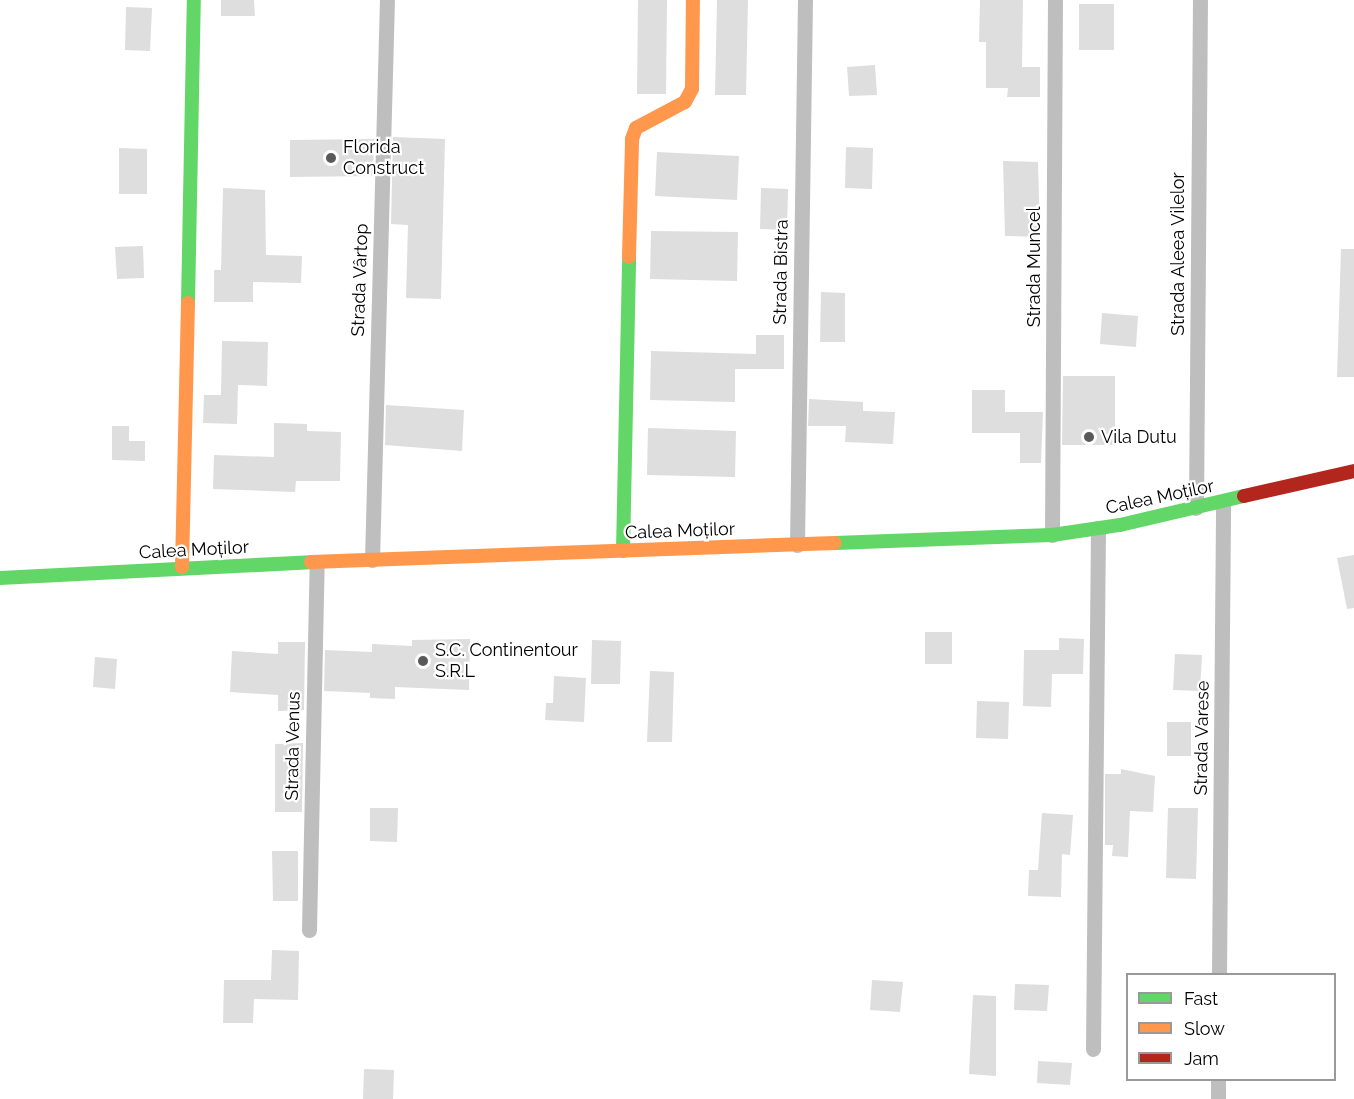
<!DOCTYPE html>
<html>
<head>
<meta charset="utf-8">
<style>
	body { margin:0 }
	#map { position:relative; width:1354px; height:1099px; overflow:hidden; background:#fff; font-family:Raleway,sans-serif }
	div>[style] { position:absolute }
	.building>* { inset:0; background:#dedede }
	.street>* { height:15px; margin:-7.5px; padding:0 7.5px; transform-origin:7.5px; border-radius:7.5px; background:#bebebe }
	.fast>* { height:14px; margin:-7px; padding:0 7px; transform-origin:7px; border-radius:7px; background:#63d668 }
	.slow>* { height:14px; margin:-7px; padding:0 7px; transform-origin:7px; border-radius:7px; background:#ff974d }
	.jam>* { height:14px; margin:-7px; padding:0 7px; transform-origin:7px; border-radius:7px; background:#b3261e }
	.dots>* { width:16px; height:16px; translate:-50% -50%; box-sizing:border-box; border:3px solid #fff; border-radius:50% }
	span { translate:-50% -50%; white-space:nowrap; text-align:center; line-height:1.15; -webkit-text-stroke:4.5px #fff; paint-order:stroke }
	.poi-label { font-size:18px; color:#000 }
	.left { translate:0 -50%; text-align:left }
	.street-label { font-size:18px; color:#000 }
	.legend { position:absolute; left:1126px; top:973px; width:210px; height:108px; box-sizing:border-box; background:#fff; border:2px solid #999; margin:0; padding:8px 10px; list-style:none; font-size:18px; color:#000 }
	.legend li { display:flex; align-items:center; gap:12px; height:30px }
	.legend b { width:30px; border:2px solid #999 }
</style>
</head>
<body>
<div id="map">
	<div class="building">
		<i style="clip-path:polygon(221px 0,254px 0,255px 16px,221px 16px)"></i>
		<i style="clip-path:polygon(638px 0,667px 0,666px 94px,637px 94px)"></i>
		<i style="clip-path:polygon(717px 0,748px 0,746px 95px,715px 95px)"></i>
		<i style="clip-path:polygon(980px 0,1023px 0,1022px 67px,1040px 67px,1040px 97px,1007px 97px,1008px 88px,986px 88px,986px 42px,979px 42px)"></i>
		<i style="clip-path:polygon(1079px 4px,1114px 4px,1114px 50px,1079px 50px)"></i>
		<i style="clip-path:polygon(126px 7px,152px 8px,150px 51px,125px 50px)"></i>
		<i style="clip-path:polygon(875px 65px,877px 95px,849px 96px,847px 67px)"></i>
		<i style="clip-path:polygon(393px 137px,445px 139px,441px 299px,406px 298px,408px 225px,391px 224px)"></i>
		<i style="clip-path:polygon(374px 139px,373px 176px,290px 177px,290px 140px)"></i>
		<i style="clip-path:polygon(846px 147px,873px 148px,872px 189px,845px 188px)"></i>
		<i style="clip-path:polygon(119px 148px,147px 149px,147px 194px,119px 194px)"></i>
		<i style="clip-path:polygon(657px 152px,739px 156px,737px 200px,655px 196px)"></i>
		<i style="clip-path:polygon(1003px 161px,1038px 162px,1040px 237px,1005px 236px)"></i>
		<i style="clip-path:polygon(223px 188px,265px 190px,266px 255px,302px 256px,301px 283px,253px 282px,253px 302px,214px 302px,214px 270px,221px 270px)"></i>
		<i style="clip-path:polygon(761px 188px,788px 189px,787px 230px,760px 229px)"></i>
		<i style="clip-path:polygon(651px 231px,738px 232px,737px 281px,650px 279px)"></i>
		<i style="clip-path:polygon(143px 246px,144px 278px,117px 279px,115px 247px)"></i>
		<i style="clip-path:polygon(1341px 249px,1354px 249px,1354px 377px,1337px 377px)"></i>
		<i style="clip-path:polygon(821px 292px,845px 293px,845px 342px,820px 342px)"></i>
		<i style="clip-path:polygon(1102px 313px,1138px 316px,1136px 347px,1100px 344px)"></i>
		<i style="clip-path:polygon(756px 335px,784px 335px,784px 369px,735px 369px,735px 402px,650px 400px,651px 351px,756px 354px)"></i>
		<i style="clip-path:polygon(222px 341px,268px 342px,267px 386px,238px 385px,237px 424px,203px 423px,204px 395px,221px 395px)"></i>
		<i style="clip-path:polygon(1063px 376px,1115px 376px,1115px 445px,1062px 445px)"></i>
		<i style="clip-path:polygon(972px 390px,1005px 390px,1005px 412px,1043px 412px,1041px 463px,1020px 463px,1020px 433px,972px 433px)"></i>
		<i style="clip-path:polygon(809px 399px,863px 402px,863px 411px,895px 412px,893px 444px,845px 442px,846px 426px,808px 426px)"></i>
		<i style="clip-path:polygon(386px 405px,464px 410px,462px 451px,385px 445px)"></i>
		<i style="clip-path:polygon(274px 423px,307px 424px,307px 431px,341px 432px,340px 481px,296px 481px,295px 492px,213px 489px,214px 455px,274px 457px)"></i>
		<i style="clip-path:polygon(112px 426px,129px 426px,129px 441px,145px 441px,145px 461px,112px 460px)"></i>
		<i style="clip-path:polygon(648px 428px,736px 431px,735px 477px,647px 475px)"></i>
		<i style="clip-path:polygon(1354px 555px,1354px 608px,1347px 609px,1337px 558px)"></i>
		<i style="clip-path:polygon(925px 632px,952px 632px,952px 664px,925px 664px)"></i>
		<i style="clip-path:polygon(1059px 638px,1084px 639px,1083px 674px,1052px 674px,1051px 707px,1023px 706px,1024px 650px,1059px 650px)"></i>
		<i style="clip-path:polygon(470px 639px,469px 690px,395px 687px,395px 699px,370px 698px,370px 693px,324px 691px,325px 650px,372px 652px,372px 644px,412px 646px,412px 640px)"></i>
		<i style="clip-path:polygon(592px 640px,621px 641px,620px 684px,591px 684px)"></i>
		<i style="clip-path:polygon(278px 642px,305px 642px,304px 710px,278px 711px,278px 695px,230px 692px,232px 651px,278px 654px)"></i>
		<i style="clip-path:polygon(1175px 654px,1202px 655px,1200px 691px,1173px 690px)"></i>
		<i style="clip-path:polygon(95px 657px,117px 659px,115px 689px,93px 687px)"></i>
		<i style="clip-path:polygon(650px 671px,674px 672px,672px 742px,647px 742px)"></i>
		<i style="clip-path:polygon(554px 676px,586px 678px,584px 722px,545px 720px,546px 703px,553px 703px)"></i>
		<i style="clip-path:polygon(977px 701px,1009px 702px,1008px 739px,976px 738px)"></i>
		<i style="clip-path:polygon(1167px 722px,1191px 722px,1191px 756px,1167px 756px)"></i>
		<i style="clip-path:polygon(303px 743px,302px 812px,275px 812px,275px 744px)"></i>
		<i style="clip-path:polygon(1121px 769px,1155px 776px,1153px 812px,1130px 811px,1128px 857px,1112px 856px,1113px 845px,1105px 845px,1105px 774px,1121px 774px)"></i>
		<i style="clip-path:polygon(370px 808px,398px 808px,397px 842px,370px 841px)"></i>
		<i style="clip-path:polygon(1168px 808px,1198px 808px,1196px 879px,1166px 878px)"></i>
		<i style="clip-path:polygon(1042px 813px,1073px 815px,1070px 855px,1062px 854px,1061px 897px,1028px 896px,1029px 870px,1038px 870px)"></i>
		<i style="clip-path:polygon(272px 851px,298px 851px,298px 901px,273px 901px)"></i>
		<i style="clip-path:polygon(272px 950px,299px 951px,298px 1000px,254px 999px,253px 1023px,223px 1023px,224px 980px,271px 980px)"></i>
		<i style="clip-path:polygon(872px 980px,903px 982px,900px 1012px,870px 1010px)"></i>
		<i style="clip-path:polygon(1015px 984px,1049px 985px,1047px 1011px,1014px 1010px)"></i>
		<i style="clip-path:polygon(973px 995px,996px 996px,996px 1076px,969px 1074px)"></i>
		<i style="clip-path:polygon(1038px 1061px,1072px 1063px,1070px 1085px,1037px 1083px)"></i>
		<i style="clip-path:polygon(364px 1069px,394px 1070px,393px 1099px,363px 1099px)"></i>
	</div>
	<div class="street">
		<i style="left:1196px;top:508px;width:508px;rotate:-89.55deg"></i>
		<i style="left:1052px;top:535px;width:535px;rotate:-89.68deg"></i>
		<i style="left:797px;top:545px;width:545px;rotate:-89.16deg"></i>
		<i style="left:372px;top:560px;width:560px;rotate:-88.47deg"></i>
		<i style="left:309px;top:930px;width:367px;rotate:-88.8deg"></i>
		<i style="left:1219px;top:974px;width:472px;rotate:-89.5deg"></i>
		<i style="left:1093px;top:1049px;width:521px;rotate:-89.45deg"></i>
		<i style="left:1218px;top:1099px;width:19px;rotate:-90deg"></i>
	</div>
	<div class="fast">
		<i style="left:188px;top:303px;width:303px;rotate:-88.9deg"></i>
		<i style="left:835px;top:543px;width:217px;rotate:-2.1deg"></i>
		<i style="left:1052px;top:535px;width:69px;rotate:-8.4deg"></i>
		<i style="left:1120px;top:525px;width:127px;rotate:-13.2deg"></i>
		<i style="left:623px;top:551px;width:294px;rotate:-88.8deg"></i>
		<i style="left:0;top:578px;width:311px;rotate:-2.9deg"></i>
	</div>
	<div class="slow">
		<i style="left:629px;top:257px;width:118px;rotate:-88.5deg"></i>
		<i style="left:632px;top:139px;width:12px;rotate:-70deg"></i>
		<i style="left:636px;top:128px;width:55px;rotate:-28deg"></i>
		<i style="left:685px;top:102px;width:15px;rotate:-62deg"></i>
		<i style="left:692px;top:89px;width:89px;rotate:-89.4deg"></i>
		<i style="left:311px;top:562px;width:524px;rotate:-2.08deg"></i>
		<i style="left:182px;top:567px;width:264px;rotate:-88.7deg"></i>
	</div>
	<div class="jam">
		<i style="left:1244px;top:496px;width:113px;rotate:-12.8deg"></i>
	</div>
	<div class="dots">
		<i style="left:331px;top:158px;background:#595959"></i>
		<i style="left:1089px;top:437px;background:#595959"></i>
		<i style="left:423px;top:661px;background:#595959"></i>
	</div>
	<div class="poi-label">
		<span class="left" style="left:343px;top:158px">Florida<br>Construct</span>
		<span class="left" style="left:1101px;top:437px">Vila Dutu</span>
		<span class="left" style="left:435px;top:661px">S.C. Continentour<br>S.R.L</span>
	</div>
	<div class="street-label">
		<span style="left:1178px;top:254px;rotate:-90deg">Strada Aleea Vilelor</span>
		<span style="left:1034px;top:267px;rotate:-90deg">Strada Muncel</span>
		<span style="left:781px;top:272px;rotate:-89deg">Strada Bistra</span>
		<span style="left:360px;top:280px;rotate:-88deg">Strada Vârtop</span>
		<span style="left:1160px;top:497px;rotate:-12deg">Calea Moților</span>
		<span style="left:680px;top:531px;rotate:-2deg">Calea Moților</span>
		<span style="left:194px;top:550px;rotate:-3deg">Calea Moților</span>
		<span style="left:1202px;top:738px;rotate:-89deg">Strada Varese</span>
		<span style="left:293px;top:746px;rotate:-89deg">Strada Venus</span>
	</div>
	<ul class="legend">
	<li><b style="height:8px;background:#63d668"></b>Fast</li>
	<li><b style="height:8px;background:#ff974d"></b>Slow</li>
	<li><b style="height:8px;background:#b3261e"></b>Jam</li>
	</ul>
</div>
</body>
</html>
